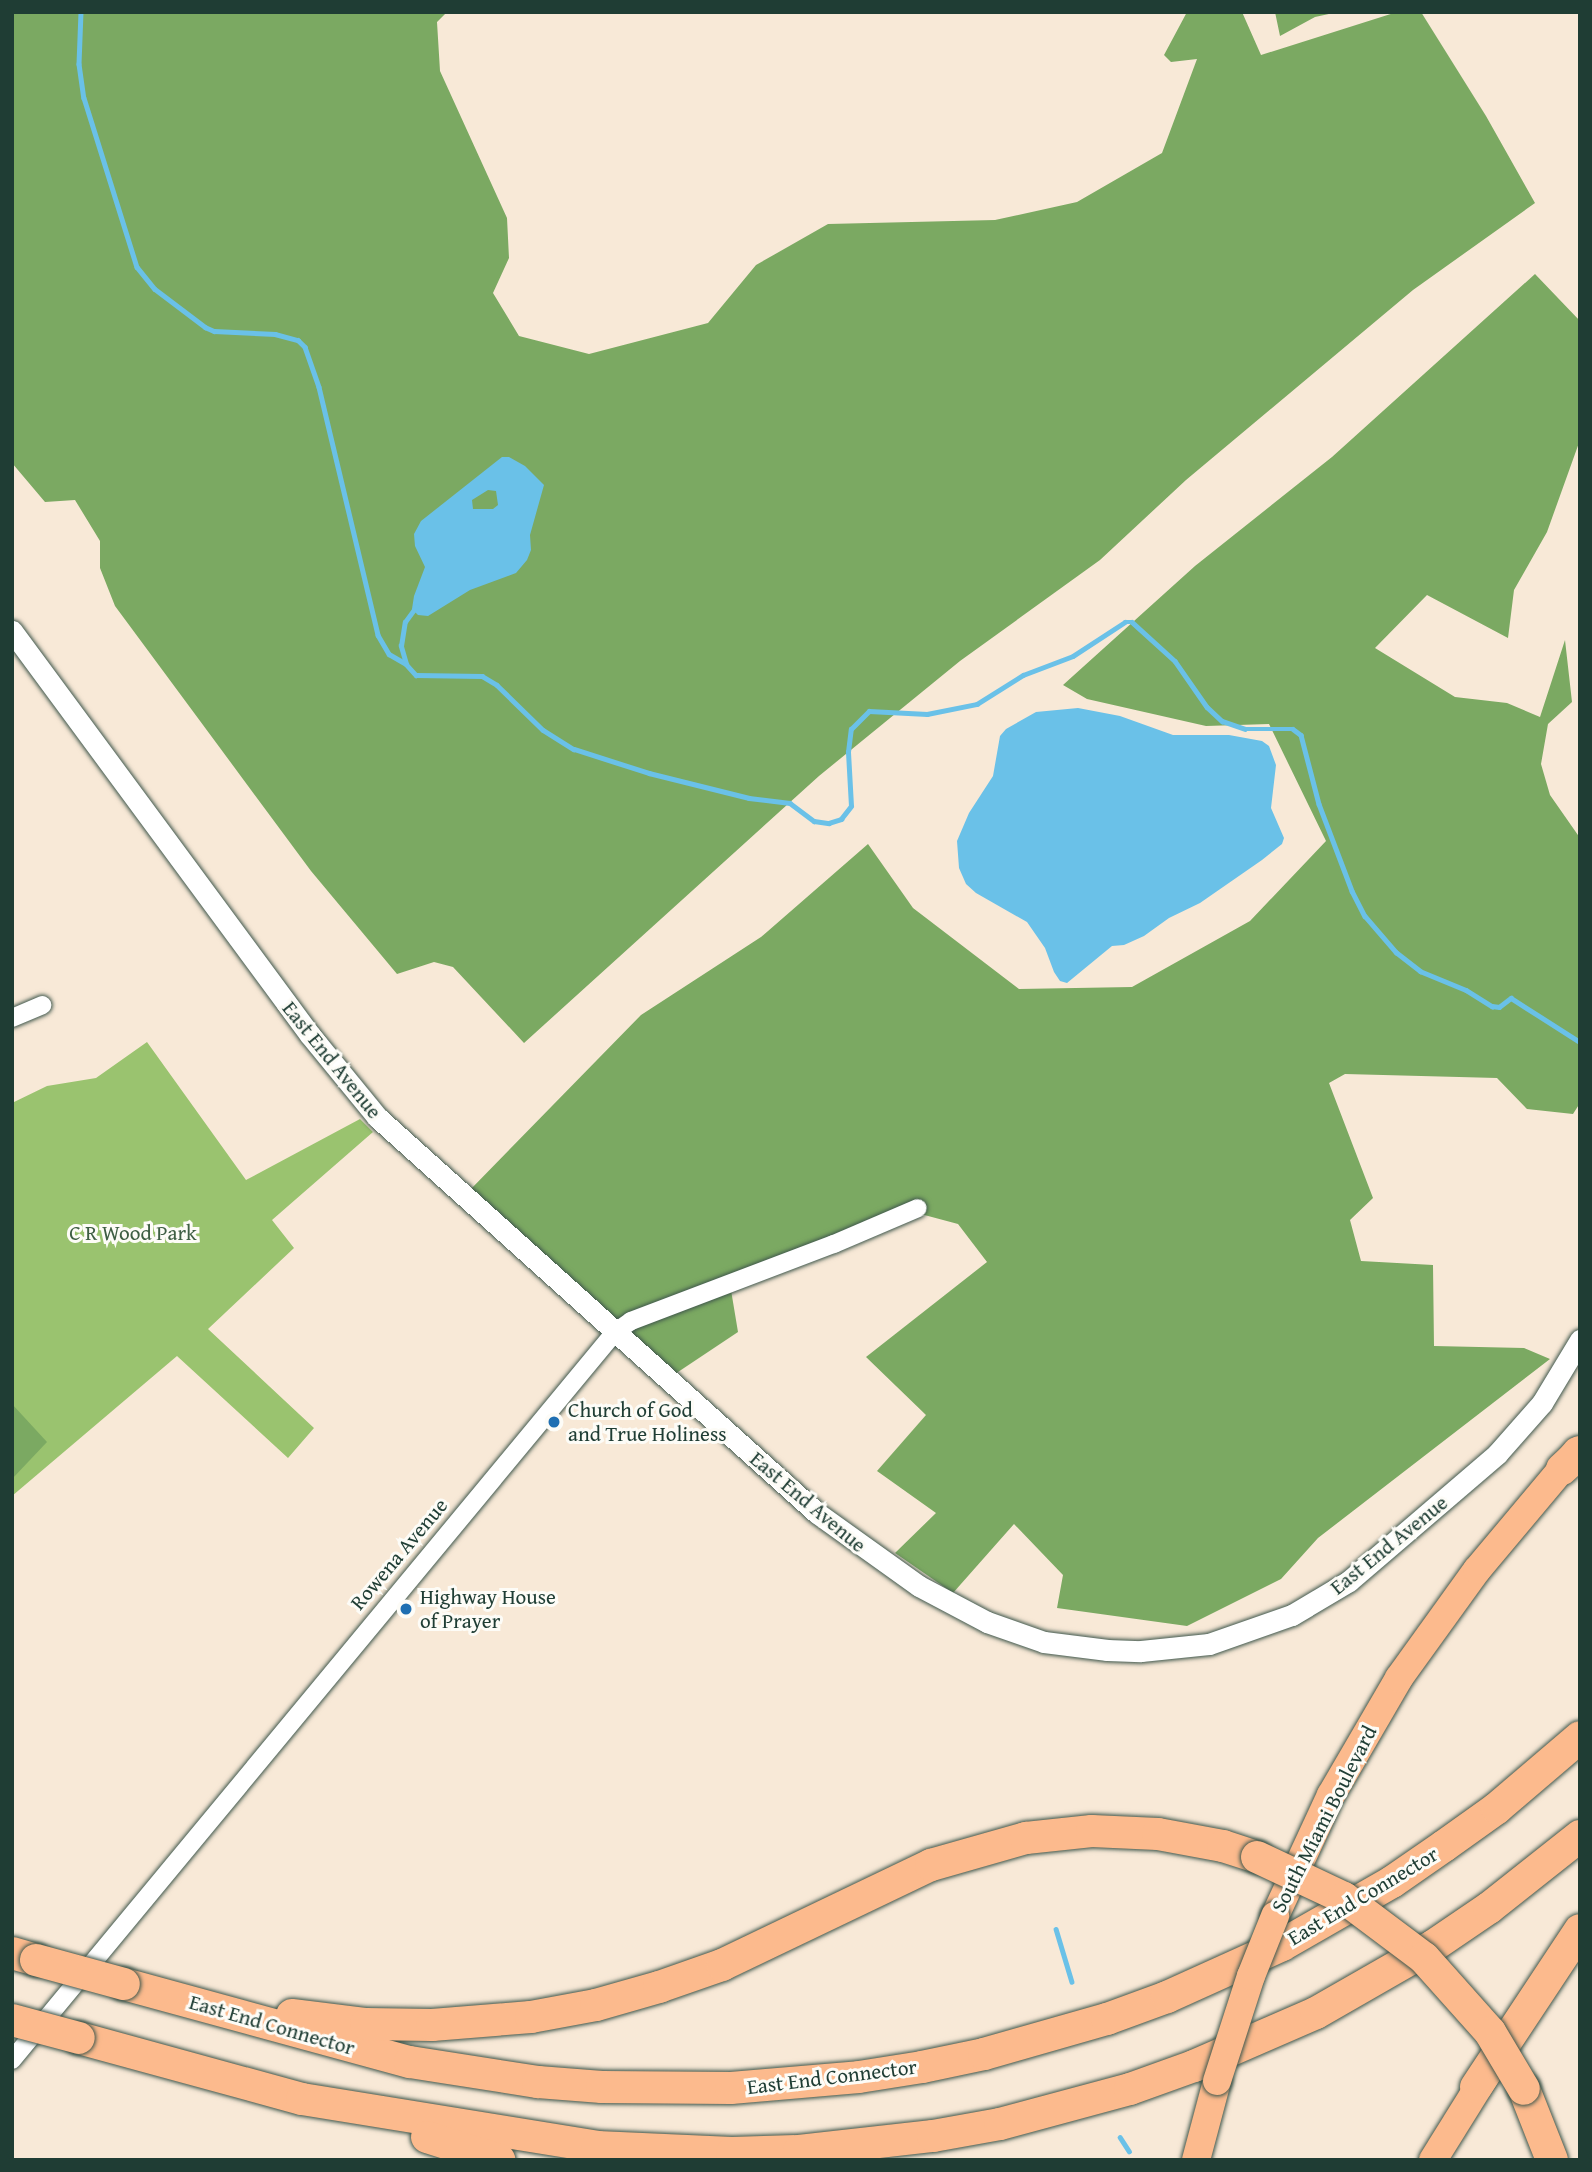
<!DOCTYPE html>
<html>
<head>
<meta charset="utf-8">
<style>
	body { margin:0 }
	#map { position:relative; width:1592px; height:2172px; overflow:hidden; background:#f8e9d7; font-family:"Gentium Book Plus",serif }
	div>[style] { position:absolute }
	.green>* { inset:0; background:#9ac36f }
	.forest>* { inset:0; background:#7ba962 }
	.water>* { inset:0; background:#6ac1e8 }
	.stream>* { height:4.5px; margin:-2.25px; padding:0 2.25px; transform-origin:2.25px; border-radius:2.25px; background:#6ac1e8 }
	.roads { filter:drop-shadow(0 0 2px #40574c) drop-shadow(0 0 2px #40574c) }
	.minor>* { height:18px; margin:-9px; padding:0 9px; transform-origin:9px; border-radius:9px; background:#fff }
	.tertiary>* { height:21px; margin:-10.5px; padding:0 10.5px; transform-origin:10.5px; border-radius:10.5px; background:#fff }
	.trunk>* { height:28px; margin:-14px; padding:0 14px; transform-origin:14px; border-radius:14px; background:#fcba8d }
	.motorway>* { height:32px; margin:-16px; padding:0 16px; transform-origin:16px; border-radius:16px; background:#fcba8d }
	.bridges { filter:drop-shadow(0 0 2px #40574c) drop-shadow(0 0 2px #40574c) }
	.trunk-bridge>* { height:28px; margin:-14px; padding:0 14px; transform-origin:14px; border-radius:14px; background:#fcba8d }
	.motorway-bridge>* { height:32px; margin:-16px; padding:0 16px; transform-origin:16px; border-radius:16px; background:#fcba8d }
	.dots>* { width:19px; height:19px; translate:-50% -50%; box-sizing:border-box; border:4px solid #fdfcf7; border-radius:50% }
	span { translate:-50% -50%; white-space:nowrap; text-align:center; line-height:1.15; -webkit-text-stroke:6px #fdfcf7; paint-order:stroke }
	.street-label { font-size:21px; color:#1f3d34 }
	.park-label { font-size:21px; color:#3e5e43 }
	.poi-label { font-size:21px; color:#1f3d34 }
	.left { translate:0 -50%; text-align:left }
	.frame { position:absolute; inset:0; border:14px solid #1f3d34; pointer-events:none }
</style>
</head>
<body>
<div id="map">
	<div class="green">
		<i style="clip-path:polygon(147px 1042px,246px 1180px,360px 1119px,373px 1132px,272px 1220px,294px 1248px,208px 1329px,314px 1428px,288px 1458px,177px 1356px,12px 1496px,12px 1103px,47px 1086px,96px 1078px)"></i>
	</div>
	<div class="forest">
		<i style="clip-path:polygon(12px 12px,447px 12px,437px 22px,440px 71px,507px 218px,509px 258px,493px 293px,519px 336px,589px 354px,708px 323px,756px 265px,828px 224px,995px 220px,1077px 202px,1162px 153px,1197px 59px,1171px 62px,1164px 55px,1187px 12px,1242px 12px,1261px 55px,1397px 12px,1421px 12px,1486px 116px,1535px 203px,1413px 290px,1186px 480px,1100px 560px,960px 661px,819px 776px,524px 1043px,453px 967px,434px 962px,397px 974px,311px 871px,115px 606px,100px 568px,100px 541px,75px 500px,45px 502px,12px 463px)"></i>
		<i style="clip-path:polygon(1275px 12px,1338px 12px,1315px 17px,1280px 36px)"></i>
		<i style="clip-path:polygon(1535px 274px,1580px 321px,1580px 440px,1547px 532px,1514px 590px,1508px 638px,1427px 595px,1375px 648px,1455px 697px,1507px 703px,1540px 717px,1565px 640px,1572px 702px,1548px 724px,1541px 764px,1550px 795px,1580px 838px,1580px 1103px,1573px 1114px,1527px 1109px,1497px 1078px,1345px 1074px,1329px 1083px,1373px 1198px,1350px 1220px,1361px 1261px,1433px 1265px,1434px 1346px,1524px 1348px,1550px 1359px,1318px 1538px,1281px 1579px,1187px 1626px,1057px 1608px,1063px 1575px,1014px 1524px,953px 1593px,895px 1553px,936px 1513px,877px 1471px,926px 1415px,866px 1357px,987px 1262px,958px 1224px,902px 1209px,729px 1278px,738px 1332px,675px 1374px,469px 1191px,641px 1015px,761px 937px,868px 844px,913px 908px,1019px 989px,1132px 987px,1250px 921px,1326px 841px,1269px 724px,1206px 726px,1087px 699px,1063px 685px,1195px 566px,1332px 457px)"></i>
		<i style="clip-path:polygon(12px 1404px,47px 1442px,12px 1479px)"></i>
	</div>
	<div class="water">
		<i style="clip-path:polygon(evenodd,502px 457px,509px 457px,525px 466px,544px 485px,530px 535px,531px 550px,527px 560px,516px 573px,470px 590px,428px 616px,418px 615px,412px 609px,414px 596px,425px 567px,415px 546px,414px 534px,421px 521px,502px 457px,488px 490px,496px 491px,498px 505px,493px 509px,473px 509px,472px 500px,488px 490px)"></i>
		<i style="clip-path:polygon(1078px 708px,1120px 716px,1173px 735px,1229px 735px,1262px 741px,1269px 746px,1276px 765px,1271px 808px,1284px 838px,1282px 844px,1262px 860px,1200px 903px,1169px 918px,1144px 936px,1124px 945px,1112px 946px,1067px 983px,1060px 981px,1054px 972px,1045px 948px,1027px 922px,976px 893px,966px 884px,959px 868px,957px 841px,969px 813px,993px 776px,1000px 736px,1006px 729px,1036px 712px)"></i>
	</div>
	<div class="stream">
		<i style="left:81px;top:12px;width:52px;rotate:92.2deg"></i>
		<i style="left:79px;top:64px;width:34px;rotate:82deg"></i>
		<i style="left:84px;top:98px;width:177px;rotate:72.6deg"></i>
		<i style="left:137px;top:267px;width:28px;rotate:51deg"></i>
		<i style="left:155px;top:289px;width:63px;rotate:37.2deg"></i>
		<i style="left:205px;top:327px;width:10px;rotate:24deg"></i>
		<i style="left:214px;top:331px;width:61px;rotate:2.8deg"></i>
		<i style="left:275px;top:334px;width:24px;rotate:15deg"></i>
		<i style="left:298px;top:340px;width:10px;rotate:45deg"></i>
		<i style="left:305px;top:347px;width:42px;rotate:70.7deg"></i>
		<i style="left:319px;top:387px;width:255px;rotate:76.6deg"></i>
		<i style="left:378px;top:635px;width:22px;rotate:60deg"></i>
		<i style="left:389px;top:654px;width:20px;rotate:30deg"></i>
		<i style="left:406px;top:664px;width:15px;rotate:48deg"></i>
		<i style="left:416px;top:675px;width:66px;rotate:0.9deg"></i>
		<i style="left:482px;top:676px;width:17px;rotate:31deg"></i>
		<i style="left:497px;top:685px;width:64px;rotate:44.4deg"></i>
		<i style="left:543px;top:730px;width:36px;rotate:32deg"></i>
		<i style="left:574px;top:749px;width:79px;rotate:17.7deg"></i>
		<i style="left:649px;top:773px;width:103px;rotate:14deg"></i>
		<i style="left:749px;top:798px;width:41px;rotate:7deg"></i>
		<i style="left:790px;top:803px;width:30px;rotate:37deg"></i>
		<i style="left:814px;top:821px;width:15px;rotate:8deg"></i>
		<i style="left:829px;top:823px;width:13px;rotate:-18deg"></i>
		<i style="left:841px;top:819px;width:16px;rotate:-52deg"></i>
		<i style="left:851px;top:806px;width:54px;rotate:-93.2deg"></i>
		<i style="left:848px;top:752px;width:23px;rotate:-83deg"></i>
		<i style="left:851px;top:729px;width:25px;rotate:-45deg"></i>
		<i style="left:869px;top:711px;width:58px;rotate:3deg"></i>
		<i style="left:927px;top:714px;width:51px;rotate:-11.3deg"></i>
		<i style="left:977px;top:704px;width:54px;rotate:-32.2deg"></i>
		<i style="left:1023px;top:675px;width:53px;rotate:-20.8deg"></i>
		<i style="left:1073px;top:656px;width:62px;rotate:-33.2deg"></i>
		<i style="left:1125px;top:622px;width:7px"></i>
		<i style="left:1132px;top:622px;width:58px;rotate:42.2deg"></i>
		<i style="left:1175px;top:661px;width:56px;rotate:55.2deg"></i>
		<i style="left:1207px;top:707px;width:21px;rotate:43deg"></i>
		<i style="left:1222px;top:721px;width:24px;rotate:19deg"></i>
		<i style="left:1245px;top:729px;width:48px"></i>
		<i style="left:1293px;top:729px;width:10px;rotate:37deg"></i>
		<i style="left:1301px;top:735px;width:71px;rotate:75.4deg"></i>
		<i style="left:1319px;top:804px;width:93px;rotate:69.2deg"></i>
		<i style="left:1352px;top:891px;width:28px;rotate:63deg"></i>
		<i style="left:1365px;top:916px;width:48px;rotate:49.3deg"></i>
		<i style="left:1396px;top:952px;width:31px;rotate:38deg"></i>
		<i style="left:1420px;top:971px;width:50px;rotate:22.4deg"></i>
		<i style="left:1466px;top:990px;width:31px;rotate:32deg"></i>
		<i style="left:1492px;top:1006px;width:7px;rotate:8deg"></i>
		<i style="left:1499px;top:1007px;width:15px;rotate:-37deg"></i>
		<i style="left:1511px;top:998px;width:82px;rotate:32.5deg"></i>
		<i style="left:406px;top:664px;width:19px;rotate:-106deg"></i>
		<i style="left:401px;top:646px;width:24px;rotate:-81deg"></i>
		<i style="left:405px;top:622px;width:19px;rotate:-54deg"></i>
		<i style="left:1056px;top:1929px;width:55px;rotate:73.2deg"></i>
		<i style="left:1120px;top:2137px;width:17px;rotate:57deg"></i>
	</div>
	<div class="roads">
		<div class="minor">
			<i style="left:12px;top:1018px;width:33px;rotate:-23deg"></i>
			<i style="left:12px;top:2060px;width:944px;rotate:-50.37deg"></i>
			<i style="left:614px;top:1333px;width:21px;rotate:-35deg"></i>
			<i style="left:631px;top:1321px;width:217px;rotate:-20.8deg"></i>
			<i style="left:834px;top:1244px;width:91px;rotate:-23.2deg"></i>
		</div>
		<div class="tertiary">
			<i style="left:12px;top:631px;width:502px;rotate:53.59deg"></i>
			<i style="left:310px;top:1035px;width:106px;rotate:50.7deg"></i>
			<i style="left:377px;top:1117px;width:592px;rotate:41.99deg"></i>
			<i style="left:817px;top:1513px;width:125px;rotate:35.6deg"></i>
			<i style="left:919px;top:1586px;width:77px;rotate:27.9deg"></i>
			<i style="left:987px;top:1622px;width:60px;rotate:19.3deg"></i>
			<i style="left:1044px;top:1642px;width:64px;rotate:7.2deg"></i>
			<i style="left:1107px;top:1650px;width:34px;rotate:2deg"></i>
			<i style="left:1141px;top:1651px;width:68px;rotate:-5.9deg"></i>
			<i style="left:1209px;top:1644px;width:88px;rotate:-19.3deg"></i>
			<i style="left:1292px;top:1615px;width:66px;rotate:-30.8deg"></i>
			<i style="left:1349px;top:1581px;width:195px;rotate:-40.6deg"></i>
			<i style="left:1497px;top:1454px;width:68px;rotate:-48.6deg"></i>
			<i style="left:1542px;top:1403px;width:74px;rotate:-58.9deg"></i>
		</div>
		<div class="trunk">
			<i style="left:1275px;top:1916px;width:133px;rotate:-65.2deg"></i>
			<i style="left:1331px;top:1795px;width:135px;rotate:-59.8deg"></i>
			<i style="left:1399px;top:1678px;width:133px;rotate:-54.2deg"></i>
			<i style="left:1477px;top:1570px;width:155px;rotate:-50deg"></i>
			<i style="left:1196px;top:2160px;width:82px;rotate:-75.1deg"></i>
			<i style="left:1433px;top:2160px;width:106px;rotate:-58.1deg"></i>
		</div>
		<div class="motorway">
			<i style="left:1562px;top:1469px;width:25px;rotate:-43deg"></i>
			<i style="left:12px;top:1953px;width:25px;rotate:16deg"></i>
			<i style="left:124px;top:1984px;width:296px;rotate:15.3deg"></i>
			<i style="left:410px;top:2062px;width:130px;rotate:8.9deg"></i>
			<i style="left:538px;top:2082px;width:64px;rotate:4.5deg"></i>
			<i style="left:602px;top:2087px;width:129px;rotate:0.4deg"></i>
			<i style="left:731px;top:2088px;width:128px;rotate:-4.9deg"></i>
			<i style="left:859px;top:2077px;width:64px;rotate:-9deg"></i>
			<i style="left:922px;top:2067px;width:63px;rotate:-11.8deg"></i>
			<i style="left:984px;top:2054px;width:128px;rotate:-15.9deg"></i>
			<i style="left:1107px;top:2019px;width:64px;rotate:-20.1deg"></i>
			<i style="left:1167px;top:1997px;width:126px;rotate:-24.3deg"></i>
			<i style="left:1282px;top:1945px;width:127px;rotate:-29.8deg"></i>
			<i style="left:1392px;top:1882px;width:63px;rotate:-34.7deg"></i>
			<i style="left:1444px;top:1846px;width:65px;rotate:-35.6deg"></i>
			<i style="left:1497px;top:1808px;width:109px;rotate:-40.5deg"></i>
			<i style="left:292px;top:2015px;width:75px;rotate:6.9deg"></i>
			<i style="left:366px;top:2024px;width:66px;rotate:0.9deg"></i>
			<i style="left:432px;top:2025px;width:99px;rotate:-4.6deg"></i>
			<i style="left:531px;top:2017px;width:66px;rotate:-10.5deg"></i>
			<i style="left:596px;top:2005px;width:66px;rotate:-15.9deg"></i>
			<i style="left:659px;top:1987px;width:67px;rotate:-19.2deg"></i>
			<i style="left:722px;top:1965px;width:232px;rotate:-25.6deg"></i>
			<i style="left:931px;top:1865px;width:99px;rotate:-15.9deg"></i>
			<i style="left:1026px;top:1838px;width:66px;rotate:-6.1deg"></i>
			<i style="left:1092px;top:1831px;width:66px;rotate:2.6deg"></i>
			<i style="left:1158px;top:1834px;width:66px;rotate:10.5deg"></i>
			<i style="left:1223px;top:1846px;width:36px;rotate:18deg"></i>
			<i style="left:79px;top:2038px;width:231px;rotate:15.3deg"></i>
			<i style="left:302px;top:2099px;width:299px;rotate:9.2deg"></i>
			<i style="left:597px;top:2147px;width:135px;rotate:2.5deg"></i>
			<i style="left:732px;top:2153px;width:67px;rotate:-1.7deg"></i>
			<i style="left:799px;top:2151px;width:135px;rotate:-6.4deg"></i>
			<i style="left:933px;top:2136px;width:68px;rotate:-10.2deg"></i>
			<i style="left:1000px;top:2124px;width:135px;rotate:-15.1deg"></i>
			<i style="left:1130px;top:2089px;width:68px;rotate:-19.8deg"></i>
			<i style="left:1194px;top:2066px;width:133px;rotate:-23.5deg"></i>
			<i style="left:1316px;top:2013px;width:135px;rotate:-29.8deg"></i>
			<i style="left:1433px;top:1946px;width:68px;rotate:-34.2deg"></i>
			<i style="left:1489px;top:1908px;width:116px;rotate:-38.4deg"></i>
			<i style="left:1476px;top:2087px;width:188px;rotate:-56.5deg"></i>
			<i style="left:1524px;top:2089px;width:76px;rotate:68.5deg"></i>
			<i style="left:427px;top:2137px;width:76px;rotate:17.7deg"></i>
		</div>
	</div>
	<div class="bridges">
		<div class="trunk-bridge">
			<i style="left:1217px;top:2081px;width:110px;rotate:-72.1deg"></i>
			<i style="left:1251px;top:1976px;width:65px;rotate:-68.2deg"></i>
		</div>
		<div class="motorway-bridge">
			<i style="left:1257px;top:1857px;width:96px;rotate:25.2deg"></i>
			<i style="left:1344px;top:1898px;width:100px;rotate:36.9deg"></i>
			<i style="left:1424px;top:1958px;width:99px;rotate:48.3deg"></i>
			<i style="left:1490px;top:2032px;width:66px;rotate:59.2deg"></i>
			<i style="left:36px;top:1960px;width:91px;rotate:15.3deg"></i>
			<i style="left:12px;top:2020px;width:69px;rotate:15deg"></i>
		</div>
	</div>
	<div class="dots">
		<i style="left:554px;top:1422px;background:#1f6fb2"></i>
		<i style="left:406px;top:1609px;background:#1f6fb2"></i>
	</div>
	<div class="street-label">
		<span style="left:332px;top:1060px;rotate:51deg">East End Avenue</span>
		<span style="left:808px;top:1502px;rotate:40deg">East End Avenue</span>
		<span style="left:1389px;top:1545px;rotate:-39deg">East End Avenue</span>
		<span style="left:399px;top:1554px;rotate:-50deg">Rowena Avenue</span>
		<span style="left:1324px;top:1819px;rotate:-63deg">South Miami Boulevard</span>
		<span style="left:1363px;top:1896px;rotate:-31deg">East End Connector</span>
		<span style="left:272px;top:2025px;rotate:16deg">East End Connector</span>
		<span style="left:832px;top:2077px;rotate:-7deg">East End Connector</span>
	</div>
	<div class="park-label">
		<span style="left:133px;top:1233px">C R Wood Park</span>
	</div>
	<div class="poi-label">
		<span class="left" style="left:568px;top:1422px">Church of God<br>and True Holiness</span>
		<span class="left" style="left:420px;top:1609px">Highway House<br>of Prayer</span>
	</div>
	<div class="frame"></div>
</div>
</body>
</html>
